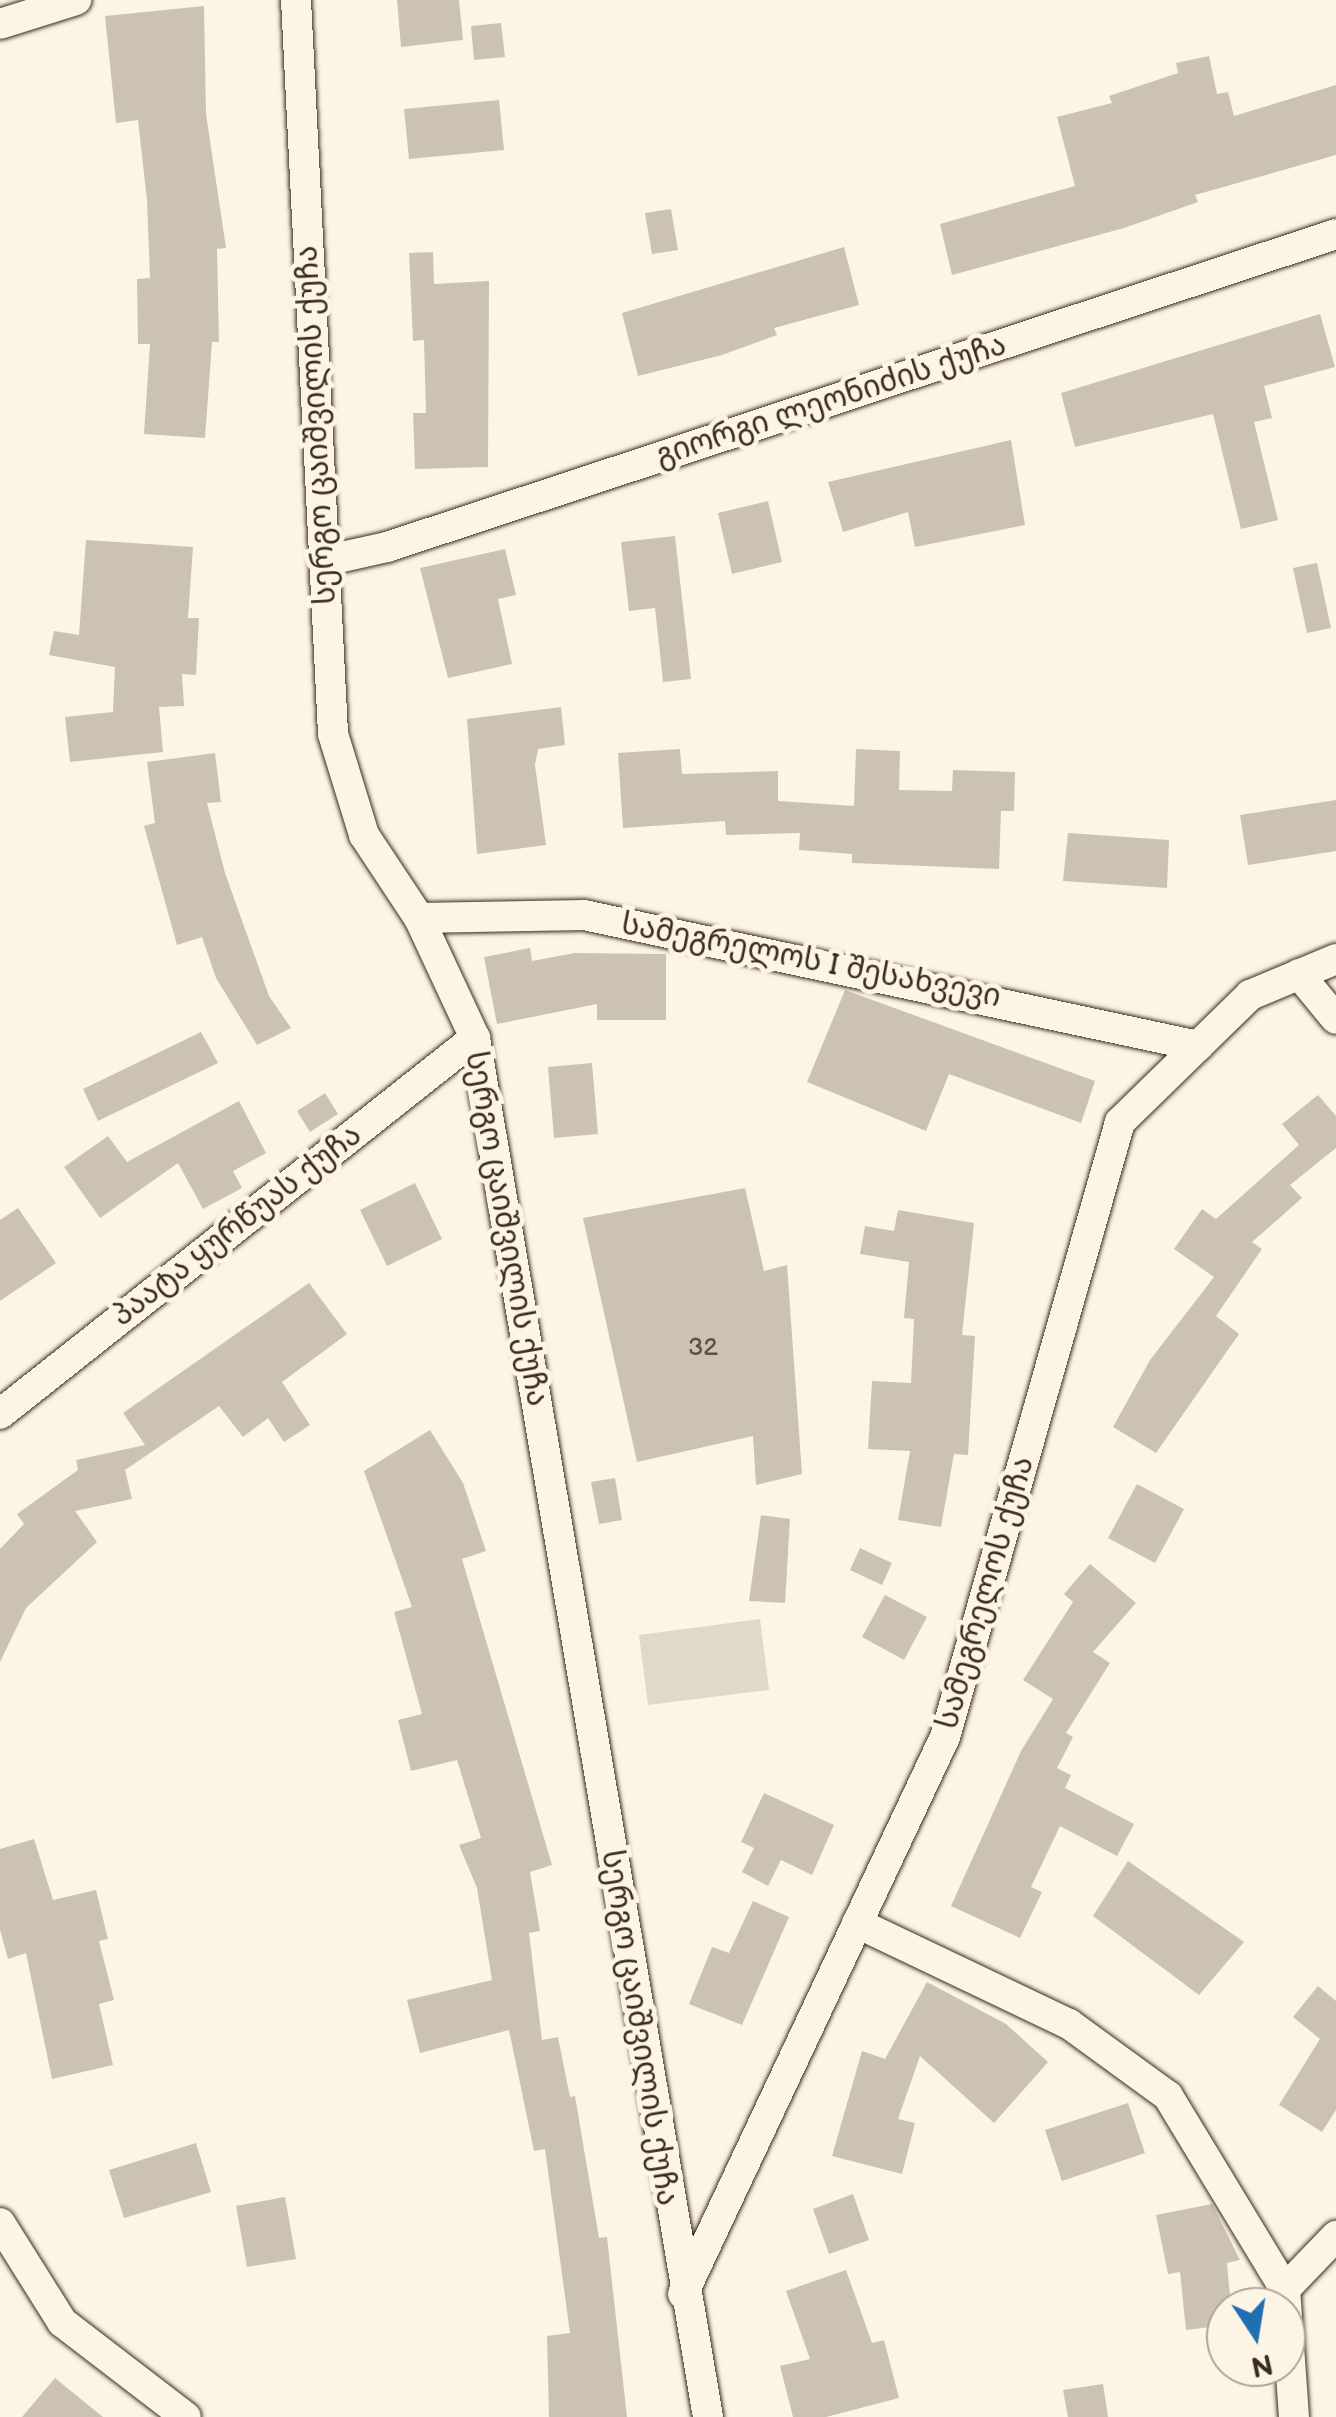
<!DOCTYPE html>
<html>
<head>
<meta charset="utf-8">
<style>
	body { margin:0 }
	#map { position:relative; width:1336px; height:2417px; overflow:hidden; background:#fcf5e5; font-family:"Balsamiq Sans","Noto Sans Georgian",sans-serif }
	div>[style] { position:absolute }
	.green>* { inset:0; background:#e0d8c8 }
	.building>* { inset:0; background:#ccc2b3 }
	.roads { filter:drop-shadow(0 0 2px #3b2a1e) drop-shadow(0 0 2px #3b2a1e) }
	.minor>* { height:30px; margin:-15px; padding:0 15px; transform-origin:15px; border-radius:15px; background:#fcf5e5 }
	span { translate:-50% -50%; white-space:nowrap; text-align:center; line-height:1.15; -webkit-text-stroke:10px #fcf5e5; paint-order:stroke }
	.number-label { font-size:25px; color:#5f5043 }
	.number-label span { -webkit-text-stroke-width:0 }
	.street-label { font-size:30px; color:#3b2a1e }
	.north { position:absolute; left:1206px; top:2287px; width:100px; height:100px; box-sizing:border-box; background:#fcf5e5; border:2px solid #afa495; border-radius:50%; rotate:168deg; font-size:28px; font-weight:700; line-height:40px; text-align:center; color:#3b2a1e }
	.north::after { content:''; display:block; margin:auto; width:35px; height:45px; background:#1f6fb2; clip-path:polygon(50% 0,100% 100%,50% 72%,0 100%) }
</style>
</head>
<body>
<div id="map">
	<div class="green">
		<i style="clip-path:polygon(760px 1619px,769px 1690px,648px 1705px,639px 1635px)"></i>
	</div>
	<div class="building">
		<i style="clip-path:polygon(397px 0,459px 0,463px 40px,401px 47px)"></i>
		<i style="clip-path:polygon(204px 6px,206px 114px,226px 248px,217px 249px,219px 342px,212px 342px,205px 438px,144px 434px,150px 344px,138px 344px,137px 279px,150px 278px,147px 200px,138px 120px,116px 123px,105px 16px)"></i>
		<i style="clip-path:polygon(501px 23px,505px 57px,474px 60px,471px 26px)"></i>
		<i style="clip-path:polygon(1209px 56px,1217px 94px,1228px 92px,1234px 116px,1336px 85px,1336px 155px,1195px 195px,1198px 202px,1124px 228px,952px 275px,940px 224px,1075px 186px,1057px 117px,1112px 103px,1109px 96px,1178px 73px,1176px 63px)"></i>
		<i style="clip-path:polygon(499px 100px,504px 150px,409px 159px,404px 109px)"></i>
		<i style="clip-path:polygon(671px 209px,678px 250px,652px 254px,645px 213px)"></i>
		<i style="clip-path:polygon(844px 247px,859px 305px,774px 328px,777px 335px,722px 355px,638px 376px,622px 313px)"></i>
		<i style="clip-path:polygon(433px 252px,434px 284px,489px 281px,488px 467px,415px 469px,413px 413px,426px 413px,424px 340px,413px 341px,409px 253px)"></i>
		<i style="clip-path:polygon(1320px 314px,1335px 367px,1264px 386px,1272px 418px,1254px 422px,1278px 520px,1241px 529px,1213px 414px,1075px 447px,1061px 393px)"></i>
		<i style="clip-path:polygon(1011px 440px,1025px 525px,915px 547px,908px 512px,843px 532px,828px 482px)"></i>
		<i style="clip-path:polygon(768px 501px,782px 562px,732px 574px,718px 513px)"></i>
		<i style="clip-path:polygon(675px 536px,691px 679px,663px 682px,655px 608px,629px 611px,621px 542px)"></i>
		<i style="clip-path:polygon(86px 540px,193px 547px,188px 618px,199px 618px,196px 675px,182px 674px,184px 706px,159px 707px,163px 752px,70px 762px,65px 717px,113px 712px,115px 667px,49px 655px,54px 631px,79px 635px)"></i>
		<i style="clip-path:polygon(505px 549px,516px 595px,498px 599px,512px 664px,448px 678px,420px 568px)"></i>
		<i style="clip-path:polygon(1317px 563px,1331px 628px,1307px 633px,1293px 568px)"></i>
		<i style="clip-path:polygon(561px 707px,565px 745px,538px 749px,535px 765px,546px 845px,477px 854px,467px 719px)"></i>
		<i style="clip-path:polygon(680px 749px,682px 774px,778px 771px,778px 801px,854px 806px,856px 749px,900px 751px,899px 790px,952px 791px,953px 770px,1015px 772px,1014px 811px,1001px 811px,999px 869px,852px 863px,852px 854px,799px 850px,800px 833px,726px 835px,725px 821px,623px 828px,618px 753px)"></i>
		<i style="clip-path:polygon(215px 753px,221px 802px,207px 803px,225px 873px,269px 996px,291px 1028px,257px 1045px,216px 978px,202px 937px,177px 945px,144px 826px,155px 823px,147px 762px)"></i>
		<i style="clip-path:polygon(1336px 800px,1336px 851px,1248px 865px,1240px 815px)"></i>
		<i style="clip-path:polygon(1068px 833px,1169px 840px,1167px 888px,1063px 881px)"></i>
		<i style="clip-path:polygon(530px 948px,532px 961px,575px 953px,666px 954px,666px 1020px,597px 1020px,597px 1004px,497px 1024px,484px 957px)"></i>
		<i style="clip-path:polygon(845px 990px,1095px 1081px,1081px 1123px,949px 1074px,926px 1131px,807px 1082px)"></i>
		<i style="clip-path:polygon(201px 1032px,218px 1063px,98px 1121px,83px 1089px)"></i>
		<i style="clip-path:polygon(592px 1063px,598px 1134px,554px 1138px,548px 1067px)"></i>
		<i style="clip-path:polygon(325px 1093px,338px 1114px,310px 1132px,297px 1111px)"></i>
		<i style="clip-path:polygon(1318px 1095px,1336px 1116px,1336px 1148px,1290px 1185px,1302px 1198px,1252px 1242px,1262px 1249px,1216px 1316px,1239px 1334px,1156px 1453px,1113px 1427px,1150px 1360px,1214px 1277px,1174px 1249px,1202px 1209px,1216px 1219px,1299px 1145px,1282px 1124px)"></i>
		<i style="clip-path:polygon(239px 1101px,266px 1153px,233px 1171px,242px 1188px,203px 1209px,178px 1163px,100px 1218px,64px 1167px,108px 1136px,127px 1162px)"></i>
		<i style="clip-path:polygon(415px 1183px,442px 1239px,387px 1266px,360px 1210px)"></i>
		<i style="clip-path:polygon(745px 1188px,764px 1271px,787px 1265px,802px 1474px,756px 1485px,753px 1436px,637px 1462px,583px 1218px)"></i>
		<i style="clip-path:polygon(18px 1208px,56px 1263px,0 1301px,0 1220px)"></i>
		<i style="clip-path:polygon(898px 1210px,974px 1223px,962px 1335px,975px 1336px,968px 1455px,954px 1454px,941px 1527px,898px 1520px,910px 1451px,868px 1449px,872px 1381px,911px 1383px,914px 1319px,904px 1318px,909px 1262px,860px 1254px,865px 1226px,894px 1231px)"></i>
		<i style="clip-path:polygon(309px 1283px,347px 1334px,282px 1382px,310px 1425px,284px 1442px,268px 1418px,243px 1437px,219px 1406px,125px 1470px,132px 1499px,75px 1511px,97px 1542px,26px 1608px,0 1662px,0 1549px,24px 1524px,17px 1514px,78px 1470px,76px 1460px,145px 1445px,123px 1413px)"></i>
		<i style="clip-path:polygon(430px 1430px,463px 1483px,486px 1551px,462px 1559px,552px 1865px,530px 1872px,540px 1931px,529px 1933px,542px 2040px,558px 2037px,570px 2097px,575px 2096px,599px 2238px,607px 2237px,627px 2417px,549px 2417px,547px 2336px,570px 2333px,545px 2149px,534px 2151px,509px 2030px,420px 2053px,407px 2000px,492px 1980px,477px 1888px,459px 1845px,481px 1838px,457px 1760px,411px 1771px,398px 1720px,422px 1714px,394px 1612px,412px 1607px,364px 1471px)"></i>
		<i style="clip-path:polygon(615px 1478px,622px 1520px,599px 1524px,591px 1482px)"></i>
		<i style="clip-path:polygon(1137px 1484px,1184px 1509px,1155px 1563px,1108px 1538px)"></i>
		<i style="clip-path:polygon(761px 1515px,790px 1519px,785px 1603px,749px 1601px)"></i>
		<i style="clip-path:polygon(860px 1548px,892px 1563px,882px 1585px,850px 1570px)"></i>
		<i style="clip-path:polygon(1090px 1564px,1136px 1603px,1093px 1652px,1110px 1663px,1066px 1733px,1073px 1737px,1057px 1768px,1071px 1775px,1065px 1788px,1134px 1824px,1117px 1856px,1060px 1826px,1031px 1887px,1042px 1892px,1020px 1938px,951px 1906px,1021px 1751px,1053px 1699px,1023px 1680px,1073px 1602px,1064px 1594px)"></i>
		<i style="clip-path:polygon(885px 1595px,927px 1617px,904px 1660px,862px 1637px)"></i>
		<i style="clip-path:polygon(764px 1793px,834px 1825px,812px 1875px,781px 1860px,768px 1886px,742px 1872px,754px 1848px,741px 1842px)"></i>
		<i style="clip-path:polygon(34px 1839px,53px 1900px,96px 1890px,108px 1939px,99px 1941px,114px 2000px,99px 2004px,113px 2065px,52px 2079px,26px 1953px,8px 1959px,0 1930px,0 1849px)"></i>
		<i style="clip-path:polygon(1128px 1861px,1244px 1942px,1199px 1995px,1093px 1916px)"></i>
		<i style="clip-path:polygon(753px 1901px,789px 1917px,742px 2025px,689px 2004px,712px 1947px,729px 1953px)"></i>
		<i style="clip-path:polygon(927px 1982px,1006px 2024px,1048px 2062px,994px 2123px,920px 2056px,898px 2119px,915px 2123px,902px 2174px,832px 2156px,862px 2051px,885px 2059px)"></i>
		<i style="clip-path:polygon(1318px 1986px,1336px 2001px,1336px 2110px,1322px 2132px,1279px 2105px,1320px 2039px,1293px 2017px)"></i>
		<i style="clip-path:polygon(1128px 2103px,1145px 2153px,1062px 2181px,1045px 2130px)"></i>
		<i style="clip-path:polygon(196px 2143px,211px 2192px,124px 2218px,109px 2170px)"></i>
		<i style="clip-path:polygon(853px 2194px,869px 2240px,829px 2254px,813px 2209px)"></i>
		<i style="clip-path:polygon(285px 2197px,296px 2259px,247px 2267px,236px 2206px)"></i>
		<i style="clip-path:polygon(1212px 2204px,1240px 2260px,1227px 2263px,1231px 2307px,1226px 2307px,1226px 2325px,1186px 2330px,1180px 2272px,1168px 2274px,1156px 2215px)"></i>
		<i style="clip-path:polygon(846px 2270px,872px 2343px,884px 2340px,899px 2398px,826px 2417px,793px 2417px,780px 2366px,810px 2359px,786px 2291px)"></i>
		<i style="clip-path:polygon(55px 2378px,103px 2417px,22px 2417px)"></i>
		<i style="clip-path:polygon(1103px 2384px,1108px 2417px,1068px 2417px,1063px 2390px)"></i>
	</div>
	<div class="roads">
		<div class="minor">
			<i style="left:296px;top:0;width:735px;rotate:87.11deg"></i>
			<i style="left:333px;top:734px;width:106px;rotate:72.9deg"></i>
			<i style="left:364px;top:835px;width:100px;rotate:56.5deg"></i>
			<i style="left:419px;top:918px;width:132px;rotate:65deg"></i>
			<i style="left:475px;top:1038px;width:1399px;rotate:80.41deg"></i>
			<i style="left:0;top:24px;width:80px;rotate:-17.5deg"></i>
			<i style="left:324px;top:561px;width:65px;rotate:-12.5deg"></i>
			<i style="left:387px;top:547px;width:999px;rotate:-18.25deg"></i>
			<i style="left:419px;top:918px;width:165px;rotate:-1deg"></i>
			<i style="left:584px;top:915px;width:628px;rotate:12.04deg"></i>
			<i style="left:1299px;top:974px;width:58px;rotate:50.6deg"></i>
			<i style="left:0;top:1414px;width:606px;rotate:-38.36deg"></i>
			<i style="left:857px;top:1923px;width:235px;rotate:25.5deg"></i>
			<i style="left:1069px;top:2024px;width:122px;rotate:36deg"></i>
			<i style="left:1168px;top:2096px;width:226px;rotate:58.8deg"></i>
			<i style="left:0;top:2223px;width:117px;rotate:57.9deg"></i>
			<i style="left:62px;top:2322px;width:156px;rotate:37.5deg"></i>
			<i style="left:683px;top:2294px;width:616px;rotate:-64.81deg"></i>
			<i style="left:945px;top:1737px;width:639px;rotate:-74.12deg"></i>
			<i style="left:1120px;top:1122px;width:182px;rotate:-44.3deg"></i>
			<i style="left:1250px;top:995px;width:93px;rotate:-22.7deg"></i>
			<i style="left:1294px;top:2417px;width:128px;rotate:-94deg"></i>
			<i style="left:1285px;top:2289px;width:74px;rotate:-46.1deg"></i>
		</div>
	</div>
	<div class="number-label">
		<span style="left:703px;top:1348px">32</span>
	</div>
	<div class="street-label">
		<span style="left:831px;top:401px;rotate:-18deg">გიორგი ლეონიძის ქუჩა</span>
		<span style="left:317px;top:425px;rotate:-93deg">სერგო ცაიშვილის ქუჩა</span>
		<span style="left:811px;top:961px;rotate:11deg">სამეგრელოს I შესახვევი</span>
		<span style="left:237px;top:1226px;rotate:-38deg">პაატა ყურწუას ქუჩა</span>
		<span style="left:506px;top:1229px;rotate:80deg">სერგო ცაიშვილის ქუჩა</span>
		<span style="left:986px;top:1593px;rotate:-74deg">სამეგრელოს ქუჩა</span>
		<span style="left:639px;top:2028px;rotate:81deg">სერგო ცაიშვილის ქუჩა</span>
	</div>
	<div class="north">N</div>
</div>
</body>
</html>
